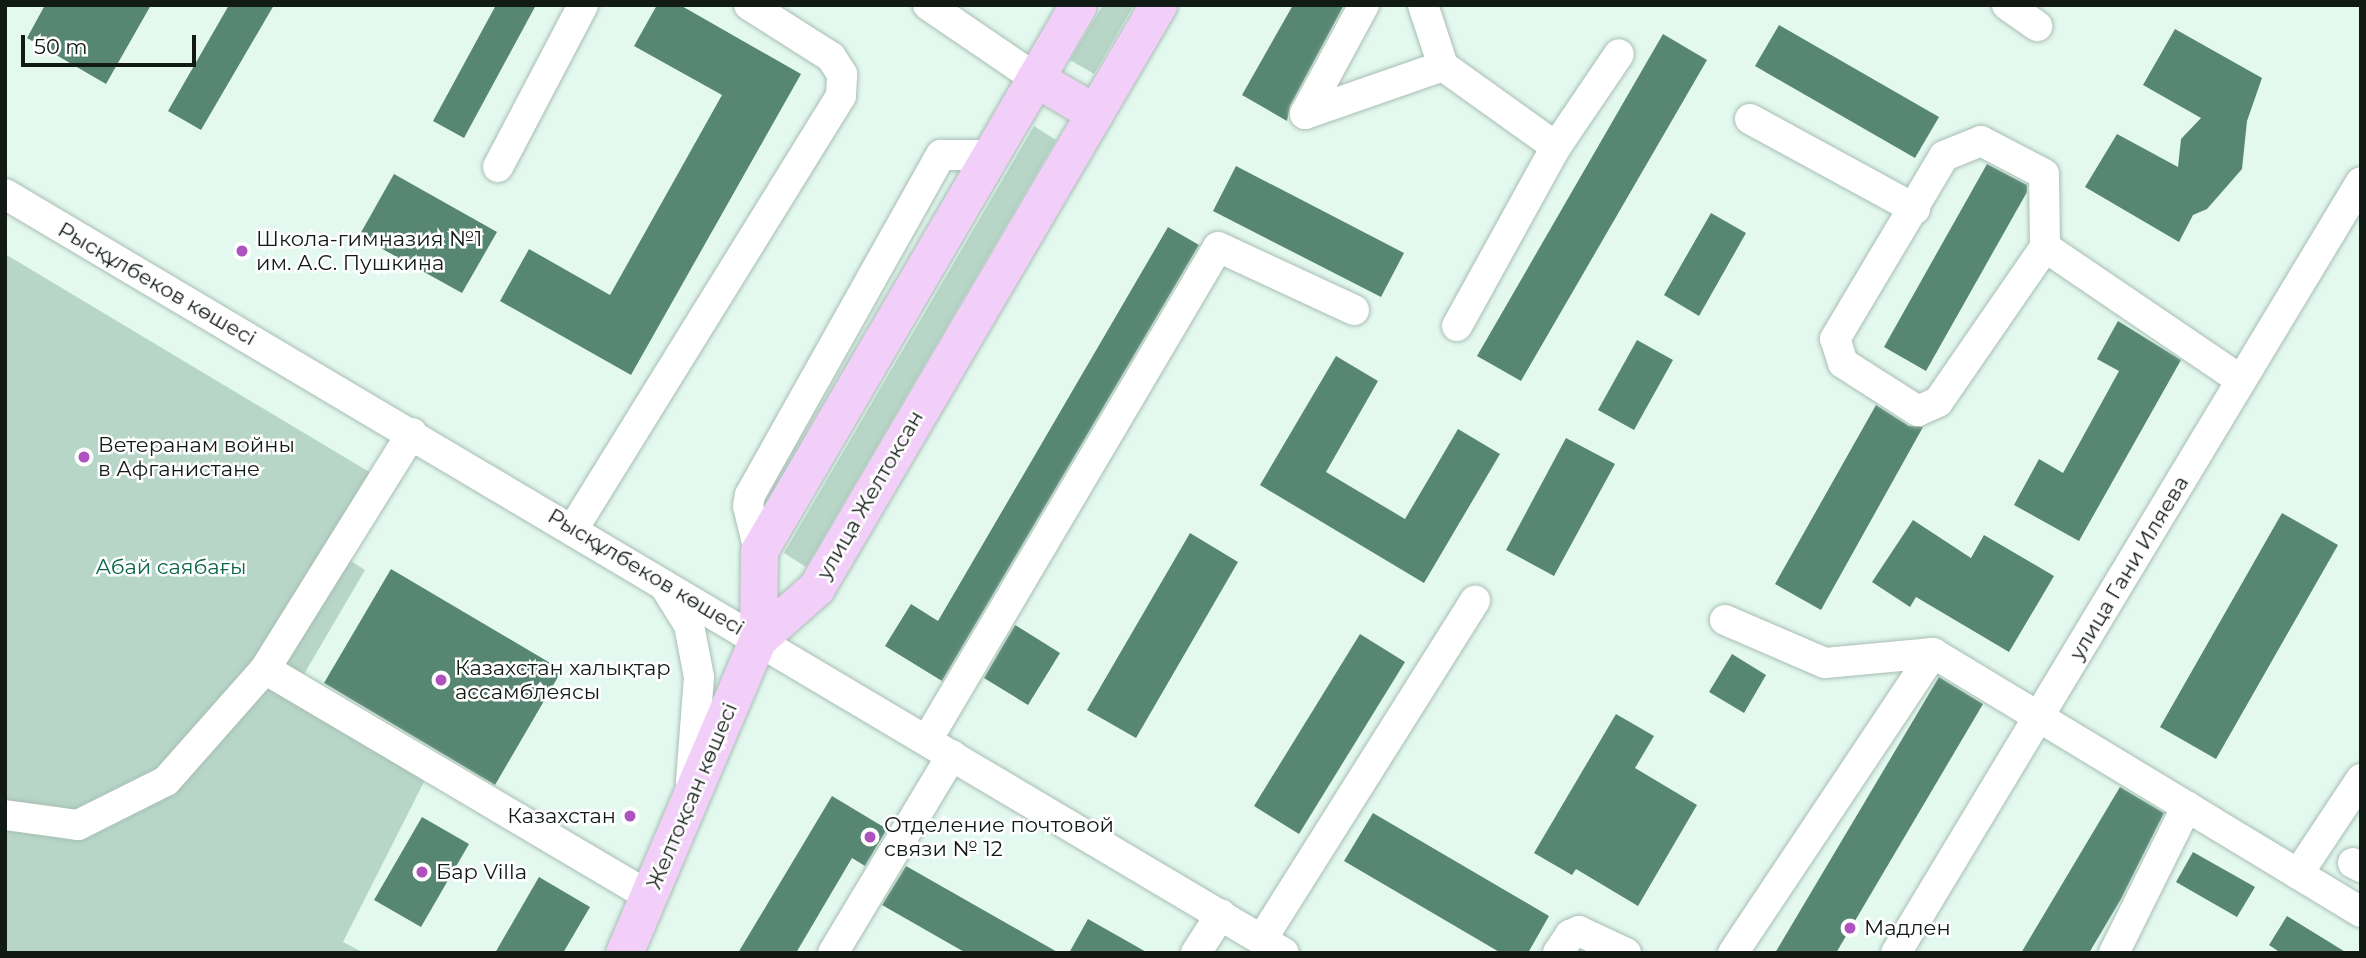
<!DOCTYPE html>
<html>
<head>
<meta charset="utf-8">
<style>
	body { margin:0 }
	#map { position:relative; width:2366px; height:958px; overflow:hidden; background:#e3f9ef; font-family:Montserrat,sans-serif }
	div>[style] { position:absolute }
	.green>* { inset:0; background:#b7d6c8 }
	.building>* { inset:0; background:#578773 }
	.roads { filter:drop-shadow(0 0 2px #a8bdb3) drop-shadow(0 0 2px #a8bdb3) }
	.minor>* { height:30px; margin:-15px; padding:0 15px; transform-origin:15px; border-radius:15px; background:#fff }
	.major>* { height:37px; margin:-18.5px; padding:0 18.5px; transform-origin:18.5px; border-radius:18.5px; background:#f2cff9 }
	.dots>* { width:19px; height:19px; translate:-50% -50%; box-sizing:border-box; border:4px solid #fff; border-radius:50% }
	span { translate:-50% -50%; white-space:nowrap; text-align:center; line-height:1.15; -webkit-text-stroke:5px #fff; paint-order:stroke }
	.poi-label { font-size:21px; color:#121a16 }
	.left { translate:0 -50%; text-align:left }
	.right { translate:-100% -50%; text-align:right }
	.street-label { font-size:21px; color:#121a16 }
	.park-label { font-size:21px; color:#0c674b }
	.frame { position:absolute; inset:0; border:7px solid #121a16; pointer-events:none }
	.scale { position:absolute; left:21px; top:35px; width:175px; height:32px; box-sizing:border-box; border:4px solid #121a16; border-top:0; padding-left:9px; font-size:21px; line-height:24px; white-space:nowrap; color:#121a16; -webkit-text-stroke:5px #fff; paint-order:stroke }
</style>
</head>
<body>
<div id="map">
	<div class="green">
		<i style="clip-path:polygon(1103px 5px,1134px 5px,1094px 74px,1070px 60px)"></i>
		<i style="clip-path:polygon(1034px 126px,1056px 140px,806px 567px,784px 553px)"></i>
		<i style="clip-path:polygon(5px 254px,381px 479px,337px 552px,365px 570px,300px 681px,428px 774px,343px 942px,364px 953px,5px 953px)"></i>
	</div>
	<div class="building">
		<i style="clip-path:polygon(45px 5px,151px 5px,106px 84px,27px 38px)"></i>
		<i style="clip-path:polygon(229px 5px,274px 5px,201px 130px,168px 111px)"></i>
		<i style="clip-path:polygon(496px 5px,536px 5px,464px 138px,433px 121px)"></i>
		<i style="clip-path:polygon(657px 5px,680px 5px,801px 74px,631px 375px,500px 301px,529px 249px,610px 295px,722px 95px,634px 46px)"></i>
		<i style="clip-path:polygon(1293px 5px,1344px 5px,1290px 106px,1287px 121px,1242px 95px)"></i>
		<i style="clip-path:polygon(1779px 25px,1939px 117px,1915px 158px,1755px 66px)"></i>
		<i style="clip-path:polygon(2175px 29px,2262px 78px,2247px 121px,2242px 169px,2207px 209px,2193px 215px,2179px 242px,2085px 187px,2117px 134px,2178px 167px,2181px 139px,2201px 118px,2143px 85px)"></i>
		<i style="clip-path:polygon(1663px 34px,1707px 60px,1521px 381px,1477px 356px)"></i>
		<i style="clip-path:polygon(1987px 164px,2027px 185px,2027px 192px,1926px 371px,1884px 347px)"></i>
		<i style="clip-path:polygon(1236px 166px,1404px 253px,1381px 297px,1213px 211px)"></i>
		<i style="clip-path:polygon(394px 174px,497px 232px,462px 293px,359px 236px)"></i>
		<i style="clip-path:polygon(1711px 213px,1746px 233px,1699px 316px,1664px 295px)"></i>
		<i style="clip-path:polygon(1168px 227px,1199px 245px,942px 681px,885px 646px,911px 604px,938px 621px)"></i>
		<i style="clip-path:polygon(2118px 321px,2181px 360px,2079px 541px,2014px 505px,2039px 459px,2063px 473px,2119px 371px,2097px 359px)"></i>
		<i style="clip-path:polygon(1637px 340px,1673px 360px,1634px 430px,1598px 410px)"></i>
		<i style="clip-path:polygon(1336px 356px,1378px 381px,1326px 472px,1405px 519px,1458px 429px,1500px 454px,1424px 583px,1260px 485px)"></i>
		<i style="clip-path:polygon(1876px 405px,1909px 426px,1923px 427px,1821px 610px,1775px 584px)"></i>
		<i style="clip-path:polygon(1566px 438px,1615px 464px,1554px 576px,1506px 550px)"></i>
		<i style="clip-path:polygon(2282px 513px,2338px 545px,2216px 759px,2160px 727px)"></i>
		<i style="clip-path:polygon(1913px 520px,1971px 558px,1984px 535px,2054px 576px,2009px 652px,1916px 597px,1910px 607px,1872px 582px)"></i>
		<i style="clip-path:polygon(1190px 533px,1238px 562px,1136px 738px,1087px 710px)"></i>
		<i style="clip-path:polygon(391px 569px,562px 670px,495px 785px,324px 683px)"></i>
		<i style="clip-path:polygon(1015px 625px,1060px 653px,1028px 705px,984px 678px)"></i>
		<i style="clip-path:polygon(1360px 634px,1405px 662px,1299px 834px,1254px 806px)"></i>
		<i style="clip-path:polygon(1732px 654px,1766px 675px,1744px 713px,1709px 692px)"></i>
		<i style="clip-path:polygon(1939px 677px,1983px 704px,1836px 953px,1775px 953px)"></i>
		<i style="clip-path:polygon(1616px 714px,1654px 736px,1635px 768px,1697px 805px,1638px 906px,1576px 869px,1572px 875px,1534px 853px)"></i>
		<i style="clip-path:polygon(2120px 787px,2164px 813px,2121px 899px,2089px 953px,2021px 953px)"></i>
		<i style="clip-path:polygon(832px 796px,887px 829px,865px 866px,852px 858px,796px 953px,738px 953px)"></i>
		<i style="clip-path:polygon(1373px 813px,1549px 916px,1528px 953px,1501px 953px,1344px 861px)"></i>
		<i style="clip-path:polygon(422px 817px,469px 844px,421px 927px,374px 900px)"></i>
		<i style="clip-path:polygon(2193px 852px,2255px 887px,2237px 917px,2176px 882px)"></i>
		<i style="clip-path:polygon(906px 866px,1059px 953px,966px 953px,882px 905px)"></i>
		<i style="clip-path:polygon(539px 877px,590px 907px,563px 953px,495px 953px)"></i>
		<i style="clip-path:polygon(2287px 916px,2347px 953px,2281px 953px,2269px 945px)"></i>
		<i style="clip-path:polygon(1088px 919px,1148px 953px,1069px 953px)"></i>
	</div>
	<div class="roads">
		<div class="minor">
			<i style="left:928px;top:5px;width:130px;rotate:34.3deg"></i>
			<i style="left:1423px;top:5px;width:64px;rotate:71.8deg"></i>
			<i style="left:1443px;top:66px;width:139px;rotate:35.6deg"></i>
			<i style="left:2007px;top:5px;width:37px;rotate:35deg"></i>
			<i style="left:1305px;top:114px;width:146px;rotate:-19.2deg"></i>
			<i style="left:1305px;top:114px;width:124px;rotate:-61.6deg"></i>
			<i style="left:1750px;top:119px;width:188px;rotate:28.6deg"></i>
			<i style="left:1981px;top:141px;width:71px;rotate:27.6deg"></i>
			<i style="left:2044px;top:174px;width:73px;rotate:89.2deg"></i>
			<i style="left:2045px;top:247px;width:188px;rotate:124.6deg"></i>
			<i style="left:1938px;top:402px;width:22px;rotate:156deg"></i>
			<i style="left:1918px;top:411px;width:89px;rotate:-147.4deg"></i>
			<i style="left:1843px;top:363px;width:25px;rotate:-108deg"></i>
			<i style="left:1835px;top:339px;width:213px;rotate:-59.2deg"></i>
			<i style="left:1944px;top:156px;width:40px;rotate:-22deg"></i>
			<i style="left:498px;top:167px;width:183px;rotate:-62.3deg"></i>
			<i style="left:5px;top:194px;width:1487px;rotate:30.69deg"></i>
			<i style="left:2045px;top:247px;width:237px;rotate:34.2deg"></i>
			<i style="left:1457px;top:326px;width:205px;rotate:-61.1deg"></i>
			<i style="left:1556px;top:147px;width:112px;rotate:-55.9deg"></i>
			<i style="left:412px;top:433px;width:278px;rotate:121.9deg"></i>
			<i style="left:265px;top:669px;width:446px;rotate:30.6deg"></i>
			<i style="left:573px;top:529px;width:509px;rotate:-58.25deg"></i>
			<i style="left:841px;top:96px;width:22px;rotate:-87deg"></i>
			<i style="left:842px;top:74px;width:20px;rotate:-123deg"></i>
			<i style="left:831px;top:57px;width:97px;rotate:-147.6deg"></i>
			<i style="left:759px;top:551px;width:46px;rotate:-103.7deg"></i>
			<i style="left:748px;top:506px;width:11px;rotate:-80deg"></i>
			<i style="left:750px;top:495px;width:390px;rotate:-60.7deg"></i>
			<i style="left:941px;top:155px;width:50px"></i>
			<i style="left:664px;top:585px;width:47px;rotate:58deg"></i>
			<i style="left:689px;top:625px;width:53px;rotate:79.1deg"></i>
			<i style="left:699px;top:677px;width:105px;rotate:94.4deg"></i>
			<i style="left:1725px;top:620px;width:109px;rotate:23.3deg"></i>
			<i style="left:1825px;top:663px;width:108px;rotate:-5.3deg"></i>
			<i style="left:1933px;top:653px;width:500px;rotate:31.18deg"></i>
			<i style="left:927px;top:740px;width:572px;rotate:-59.45deg"></i>
			<i style="left:1218px;top:247px;width:150px;rotate:24.9deg"></i>
			<i style="left:5px;top:815px;width:74px;rotate:7.8deg"></i>
			<i style="left:78px;top:825px;width:98px;rotate:-26.6deg"></i>
			<i style="left:166px;top:781px;width:149px;rotate:-48.5deg"></i>
			<i style="left:2353px;top:863px;width:9px;rotate:27deg"></i>
			<i style="left:2298px;top:874px;width:114px;rotate:-56.4deg"></i>
			<i style="left:1262px;top:939px;width:400px;rotate:-57.8deg"></i>
			<i style="left:833px;top:953px;width:231px;rotate:-59deg"></i>
			<i style="left:1196px;top:953px;width:46px;rotate:-57.3deg"></i>
			<i style="left:1558px;top:953px;width:22px;rotate:-56deg"></i>
			<i style="left:1570px;top:935px;width:10px;rotate:-24deg"></i>
			<i style="left:1579px;top:931px;width:52px;rotate:25.1deg"></i>
			<i style="left:1733px;top:953px;width:361px;rotate:-56.3deg"></i>
			<i style="left:1896px;top:953px;width:900px;rotate:-58.91deg"></i>
			<i style="left:2114px;top:953px;width:164px;rotate:-63.6deg"></i>
		</div>
		<div class="major">
			<i style="left:1035px;top:78px;width:69px;rotate:30.3deg"></i>
			<i style="left:758px;top:639px;width:77px;rotate:-41.3deg"></i>
			<i style="left:816px;top:588px;width:676px;rotate:-59.6deg"></i>
			<i style="left:624px;top:953px;width:341px;rotate:-66.9deg"></i>
			<i style="left:758px;top:639px;width:88px;rotate:-89.3deg"></i>
			<i style="left:759px;top:551px;width:632px;rotate:-59.7deg"></i>
		</div>
	</div>
	<div class="dots">
		<i style="left:242px;top:251px;background:#ad52be"></i>
		<i style="left:84px;top:457px;background:#ad52be"></i>
		<i style="left:441px;top:680px;background:#ad52be"></i>
		<i style="left:630px;top:816px;background:#ad52be"></i>
		<i style="left:870px;top:837px;background:#ad52be"></i>
		<i style="left:422px;top:872px;background:#ad52be"></i>
		<i style="left:1850px;top:928px;background:#ad52be"></i>
	</div>
	<div class="poi-label">
		<span class="left" style="left:256px;top:251px">Школа-гимназия №1<br>им. А.С. Пушкина</span>
		<span class="left" style="left:98px;top:457px">Ветеранам войны<br>в Афганистане</span>
		<span class="left" style="left:455px;top:680px">Казахстан халықтар<br>ассамблеясы</span>
		<span class="right" style="left:616px;top:816px">Казахстан</span>
		<span class="left" style="left:884px;top:837px">Отделение почтовой<br>связи № 12</span>
		<span class="left" style="left:436px;top:872px">Бар Villa</span>
		<span class="left" style="left:1864px;top:928px">Мадлен</span>
	</div>
	<div class="street-label">
		<span style="left:157px;top:284px;rotate:30deg">Рысқұлбеков көшесі</span>
		<span style="left:870px;top:495px;rotate:-60deg">улица Желтоксан</span>
		<span style="left:2129px;top:568px;rotate:-59deg">улица Гани Иляева</span>
		<span style="left:646px;top:572px;rotate:31deg">Рысқұлбеков көшесі</span>
		<span style="left:692px;top:796px;rotate:-67deg">Желтоқсан көшесі</span>
	</div>
	<div class="park-label">
		<span style="left:171px;top:567px">Абай саябағы</span>
	</div>
	<div class="frame"></div>
	<div class="scale">50 m</div>
</div>
</body>
</html>
